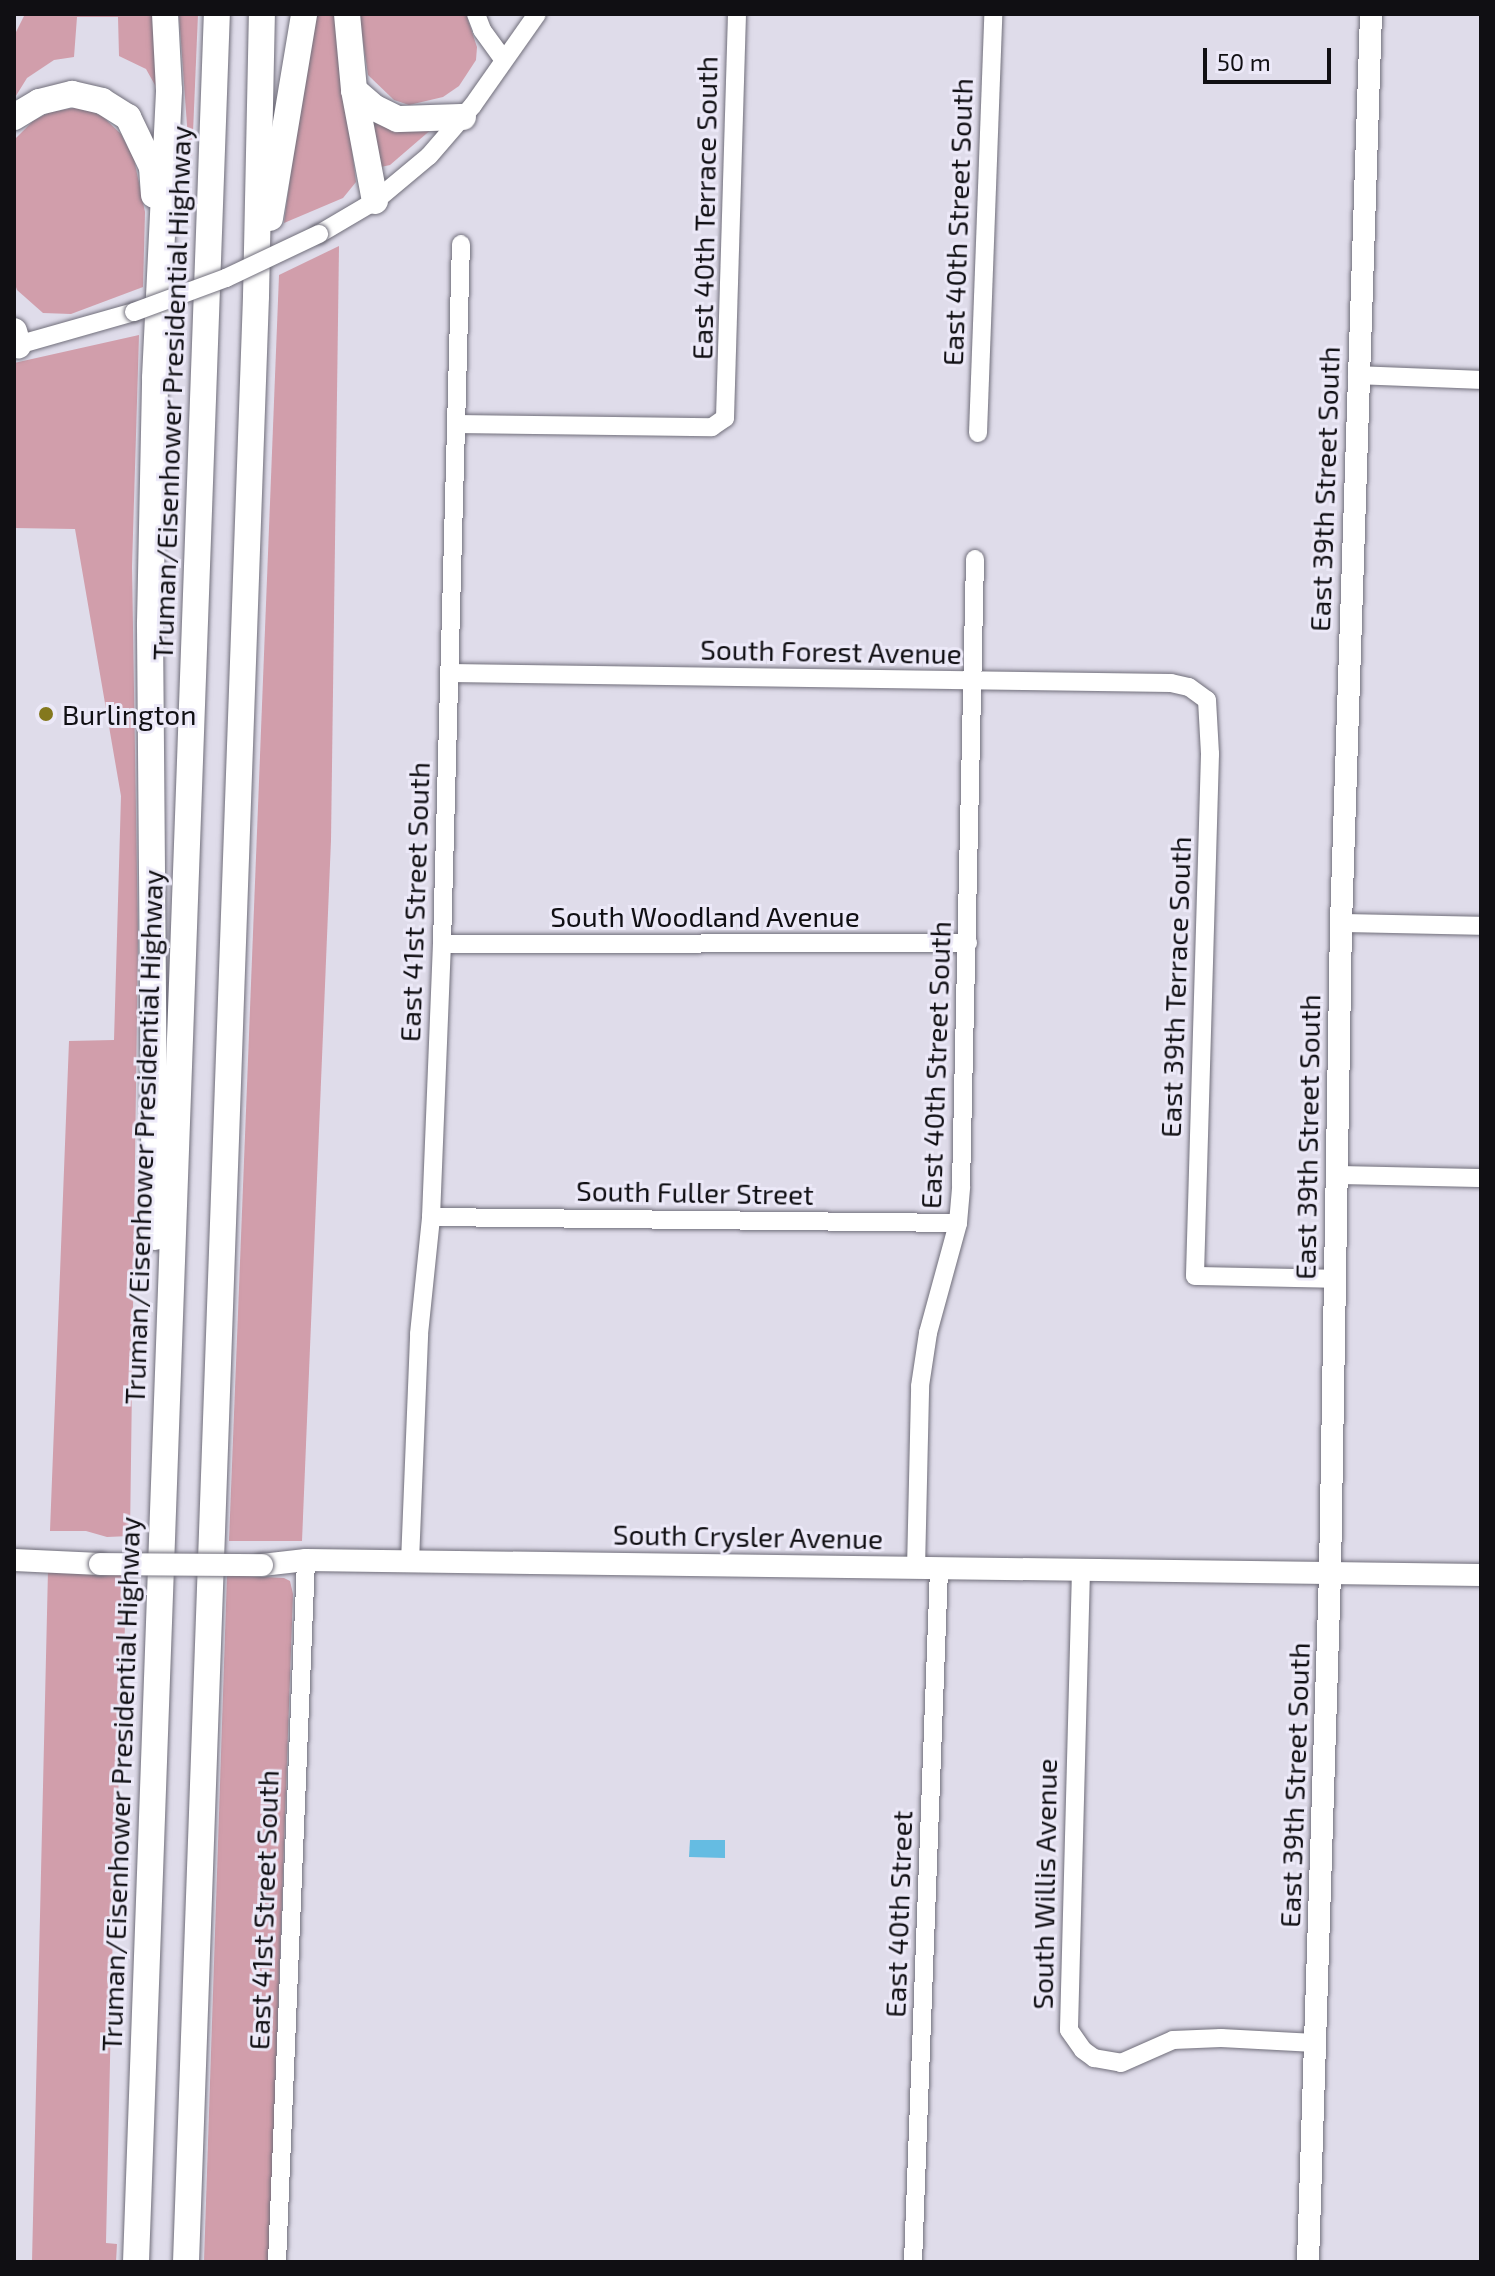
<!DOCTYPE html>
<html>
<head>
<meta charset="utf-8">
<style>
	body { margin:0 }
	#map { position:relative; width:1495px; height:2276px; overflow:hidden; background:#dfdcea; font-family:"Exo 2",sans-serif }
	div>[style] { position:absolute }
	.green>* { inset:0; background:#d19eab }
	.water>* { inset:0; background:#65bce2 }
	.roads { filter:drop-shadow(0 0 2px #706e7a) drop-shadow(0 0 2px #706e7a) }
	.minor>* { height:18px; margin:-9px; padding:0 9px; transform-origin:9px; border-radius:9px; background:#fff }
	.major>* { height:22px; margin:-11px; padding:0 11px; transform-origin:11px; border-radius:11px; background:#fff }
	.highway>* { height:26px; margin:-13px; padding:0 13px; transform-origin:13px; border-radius:13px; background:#fff }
	.bridges { filter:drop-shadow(0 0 2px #706e7a) drop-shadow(0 0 2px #706e7a) }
	.minor-bridge>* { height:18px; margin:-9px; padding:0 9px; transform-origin:9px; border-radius:9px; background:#fff }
	.major-bridge>* { height:22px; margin:-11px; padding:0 11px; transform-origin:11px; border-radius:11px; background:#fff }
	.dots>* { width:22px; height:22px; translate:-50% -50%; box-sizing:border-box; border:4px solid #ece9f8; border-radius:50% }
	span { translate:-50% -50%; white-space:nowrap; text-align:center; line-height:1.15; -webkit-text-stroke:6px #ece9f8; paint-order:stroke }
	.street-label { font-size:28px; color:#100f13 }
	.poi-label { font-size:28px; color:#100f13 }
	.left { translate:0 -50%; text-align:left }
	.frame { position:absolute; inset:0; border:16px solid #100f13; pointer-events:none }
	.scale { position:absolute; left:1203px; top:48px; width:128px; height:36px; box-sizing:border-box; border:4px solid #100f13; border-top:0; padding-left:10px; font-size:24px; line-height:28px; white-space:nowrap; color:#100f13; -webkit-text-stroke:6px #ece9f8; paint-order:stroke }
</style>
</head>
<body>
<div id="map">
	<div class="green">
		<i style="clip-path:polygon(25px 14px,154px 14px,160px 94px,146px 69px,119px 56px,118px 17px,77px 17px,74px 57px,54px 60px,27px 78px,14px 99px,14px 36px)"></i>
		<i style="clip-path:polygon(179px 14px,198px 14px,192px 156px,189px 153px)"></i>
		<i style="clip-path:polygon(312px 14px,335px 14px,356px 182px,343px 198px,284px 223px)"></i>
		<i style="clip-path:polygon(359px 14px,466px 14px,477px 47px,476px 60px,459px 86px,443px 97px,409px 105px,394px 100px,368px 75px)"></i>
		<i style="clip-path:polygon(81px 107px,102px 116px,121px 134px,134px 159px,145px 212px,143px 287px,71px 314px,43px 313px,17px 290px,14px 281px,14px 140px,33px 121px,50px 112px)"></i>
		<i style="clip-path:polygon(369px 111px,433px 128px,390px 165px,381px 167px)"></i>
		<i style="clip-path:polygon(339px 246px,331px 840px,302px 1541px,229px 1541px,279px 275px)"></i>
		<i style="clip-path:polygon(139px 335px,132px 567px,138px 936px,130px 1536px,107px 1537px,86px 1531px,50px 1531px,69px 1041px,114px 1040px,121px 796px,75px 529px,14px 528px,14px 363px)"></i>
		<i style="clip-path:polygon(48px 1570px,127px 1575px,113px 1925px,106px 2243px,117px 2244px,116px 2262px,32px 2262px)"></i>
		<i style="clip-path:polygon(227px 1575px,284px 1578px,290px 1581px,293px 1594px,269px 2262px,204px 2262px)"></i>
	</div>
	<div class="water">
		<i style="clip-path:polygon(690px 1840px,725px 1840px,725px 1858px,689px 1857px)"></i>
	</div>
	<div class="roads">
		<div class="minor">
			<i style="left:476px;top:14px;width:17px;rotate:69deg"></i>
			<i style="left:482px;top:30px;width:36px;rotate:54deg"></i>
			<i style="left:319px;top:234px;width:65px;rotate:-30.5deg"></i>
			<i style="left:375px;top:201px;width:70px;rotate:-39.8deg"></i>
			<i style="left:429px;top:156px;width:67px;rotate:-49.2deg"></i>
			<i style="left:473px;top:105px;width:111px;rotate:-54.9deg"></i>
			<i style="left:14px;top:346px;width:125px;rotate:-15.8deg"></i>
			<i style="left:1357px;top:375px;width:124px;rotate:2.3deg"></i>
			<i style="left:456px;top:424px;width:256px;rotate:0.7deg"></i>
			<i style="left:712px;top:427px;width:16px;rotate:-35deg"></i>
			<i style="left:725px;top:418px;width:404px;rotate:-88.3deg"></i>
			<i style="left:978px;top:433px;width:419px;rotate:-87.9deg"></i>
			<i style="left:450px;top:673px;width:721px;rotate:0.79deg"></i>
			<i style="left:1171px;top:683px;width:18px;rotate:13deg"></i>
			<i style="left:1189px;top:687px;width:22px;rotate:36deg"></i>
			<i style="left:1207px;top:700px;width:54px;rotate:86.8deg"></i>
			<i style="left:1210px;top:754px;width:522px;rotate:91.65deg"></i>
			<i style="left:1195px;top:1276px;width:140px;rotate:1.2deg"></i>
			<i style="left:1341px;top:923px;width:140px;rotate:1.2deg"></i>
			<i style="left:442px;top:944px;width:526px;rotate:-0.11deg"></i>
			<i style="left:1337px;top:1175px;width:144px;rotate:1.2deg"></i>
			<i style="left:431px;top:1217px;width:527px;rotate:0.65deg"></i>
			<i style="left:410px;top:1562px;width:228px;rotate:-87.7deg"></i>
			<i style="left:419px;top:1334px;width:118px;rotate:-84.1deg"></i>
			<i style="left:431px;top:1217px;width:273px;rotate:-87.7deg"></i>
			<i style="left:442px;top:944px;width:700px;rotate:-88.45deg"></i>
			<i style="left:916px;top:1569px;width:183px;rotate:-88.7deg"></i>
			<i style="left:920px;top:1386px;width:54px;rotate:-81.4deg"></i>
			<i style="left:928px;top:1333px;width:114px;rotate:-74.7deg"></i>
			<i style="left:958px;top:1223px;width:37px;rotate:-85deg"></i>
			<i style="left:961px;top:1186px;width:627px;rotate:-88.72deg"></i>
			<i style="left:1081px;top:1570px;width:460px;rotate:91.5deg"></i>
			<i style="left:1069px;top:2030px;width:24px;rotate:55deg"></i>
			<i style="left:1083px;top:2050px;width:14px;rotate:36deg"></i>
			<i style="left:1094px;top:2058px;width:27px;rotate:10deg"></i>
			<i style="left:1121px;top:2063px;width:57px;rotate:-23.9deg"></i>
			<i style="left:1173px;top:2040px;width:48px;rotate:-2.4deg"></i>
			<i style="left:1221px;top:2038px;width:94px;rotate:3deg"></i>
			<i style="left:277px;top:2262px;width:703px;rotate:-87.63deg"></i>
			<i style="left:913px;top:2262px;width:693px;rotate:-87.85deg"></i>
		</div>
		<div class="major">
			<i style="left:14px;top:1560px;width:86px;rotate:2.7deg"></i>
			<i style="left:262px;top:1565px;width:44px;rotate:-6.5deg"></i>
			<i style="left:306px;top:1560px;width:1175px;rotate:0.73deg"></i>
			<i style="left:1308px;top:2262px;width:689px;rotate:-88.17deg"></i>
			<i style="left:1330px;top:1573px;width:650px;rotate:-89.03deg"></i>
			<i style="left:1341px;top:923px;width:909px;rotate:-88.11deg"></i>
		</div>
		<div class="highway">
			<i style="left:347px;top:14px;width:76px;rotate:84.7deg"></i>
			<i style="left:354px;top:90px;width:113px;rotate:79.3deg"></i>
			<i style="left:354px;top:90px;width:28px;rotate:41deg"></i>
			<i style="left:375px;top:108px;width:25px;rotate:26deg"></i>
			<i style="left:398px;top:119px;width:65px;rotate:-1.8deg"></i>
			<i style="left:14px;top:117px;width:29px;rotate:-31deg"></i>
			<i style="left:39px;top:102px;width:34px;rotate:-14deg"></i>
			<i style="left:72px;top:94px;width:31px;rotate:13deg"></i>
			<i style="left:102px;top:101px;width:31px;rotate:32deg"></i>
			<i style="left:128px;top:117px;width:55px;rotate:64.4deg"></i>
			<i style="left:152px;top:167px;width:28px;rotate:86deg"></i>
			<i style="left:270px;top:218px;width:207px;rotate:-80.5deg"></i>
			<i style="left:14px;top:331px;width:15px;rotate:74deg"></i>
			<i style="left:155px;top:1237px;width:614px;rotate:-90.47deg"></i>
			<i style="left:150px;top:623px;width:245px;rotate:-88.8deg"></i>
			<i style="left:155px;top:378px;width:288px;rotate:-87.2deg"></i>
			<i style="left:169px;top:90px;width:76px;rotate:-93deg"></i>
			<i style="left:136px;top:2262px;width:2249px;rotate:-87.94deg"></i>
			<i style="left:186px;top:2262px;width:1967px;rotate:-87.96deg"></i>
			<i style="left:256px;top:296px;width:282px;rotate:-88.8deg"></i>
		</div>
	</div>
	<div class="bridges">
		<div class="minor-bridge">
			<i style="left:134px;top:312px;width:98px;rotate:-20.3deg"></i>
			<i style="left:226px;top:278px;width:103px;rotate:-25.3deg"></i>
		</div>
		<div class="major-bridge">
			<i style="left:100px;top:1564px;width:162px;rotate:0.4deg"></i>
		</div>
	</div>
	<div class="dots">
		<i style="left:46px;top:714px;background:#84781d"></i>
	</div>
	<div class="street-label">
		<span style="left:704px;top:208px;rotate:-89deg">East 40th Terrace South</span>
		<span style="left:957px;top:222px;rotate:-88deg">East 40th Street South</span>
		<span style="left:171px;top:393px;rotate:-88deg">Truman/Eisenhower Presidential Highway</span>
		<span style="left:1324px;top:489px;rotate:-88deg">East 39th Street South</span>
		<span style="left:831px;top:651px;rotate:1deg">South Forest Avenue</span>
		<span style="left:414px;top:902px;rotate:-88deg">East 41st Street South</span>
		<span style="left:705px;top:916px">South Woodland Avenue</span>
		<span style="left:1175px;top:987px;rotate:-88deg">East 39th Terrace South</span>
		<span style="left:935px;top:1065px;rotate:-88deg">East 40th Street South</span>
		<span style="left:143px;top:1137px;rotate:-88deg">Truman/Eisenhower Presidential Highway</span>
		<span style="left:1307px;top:1137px;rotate:-89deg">East 39th Street South</span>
		<span style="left:695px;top:1192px;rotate:1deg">South Fuller Street</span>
		<span style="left:748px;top:1536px;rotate:1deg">South Crysler Avenue</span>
		<span style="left:120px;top:1784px;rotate:-88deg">Truman/Eisenhower Presidential Highway</span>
		<span style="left:1294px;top:1785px;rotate:-88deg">East 39th Street South</span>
		<span style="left:1044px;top:1884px;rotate:-89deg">South Willis Avenue</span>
		<span style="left:263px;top:1910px;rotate:-88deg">East 41st Street South</span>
		<span style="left:898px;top:1914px;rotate:-88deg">East 40th Street</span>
	</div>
	<div class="poi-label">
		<span class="left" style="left:62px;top:714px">Burlington</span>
	</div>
	<div class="frame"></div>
	<div class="scale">50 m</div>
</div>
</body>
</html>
